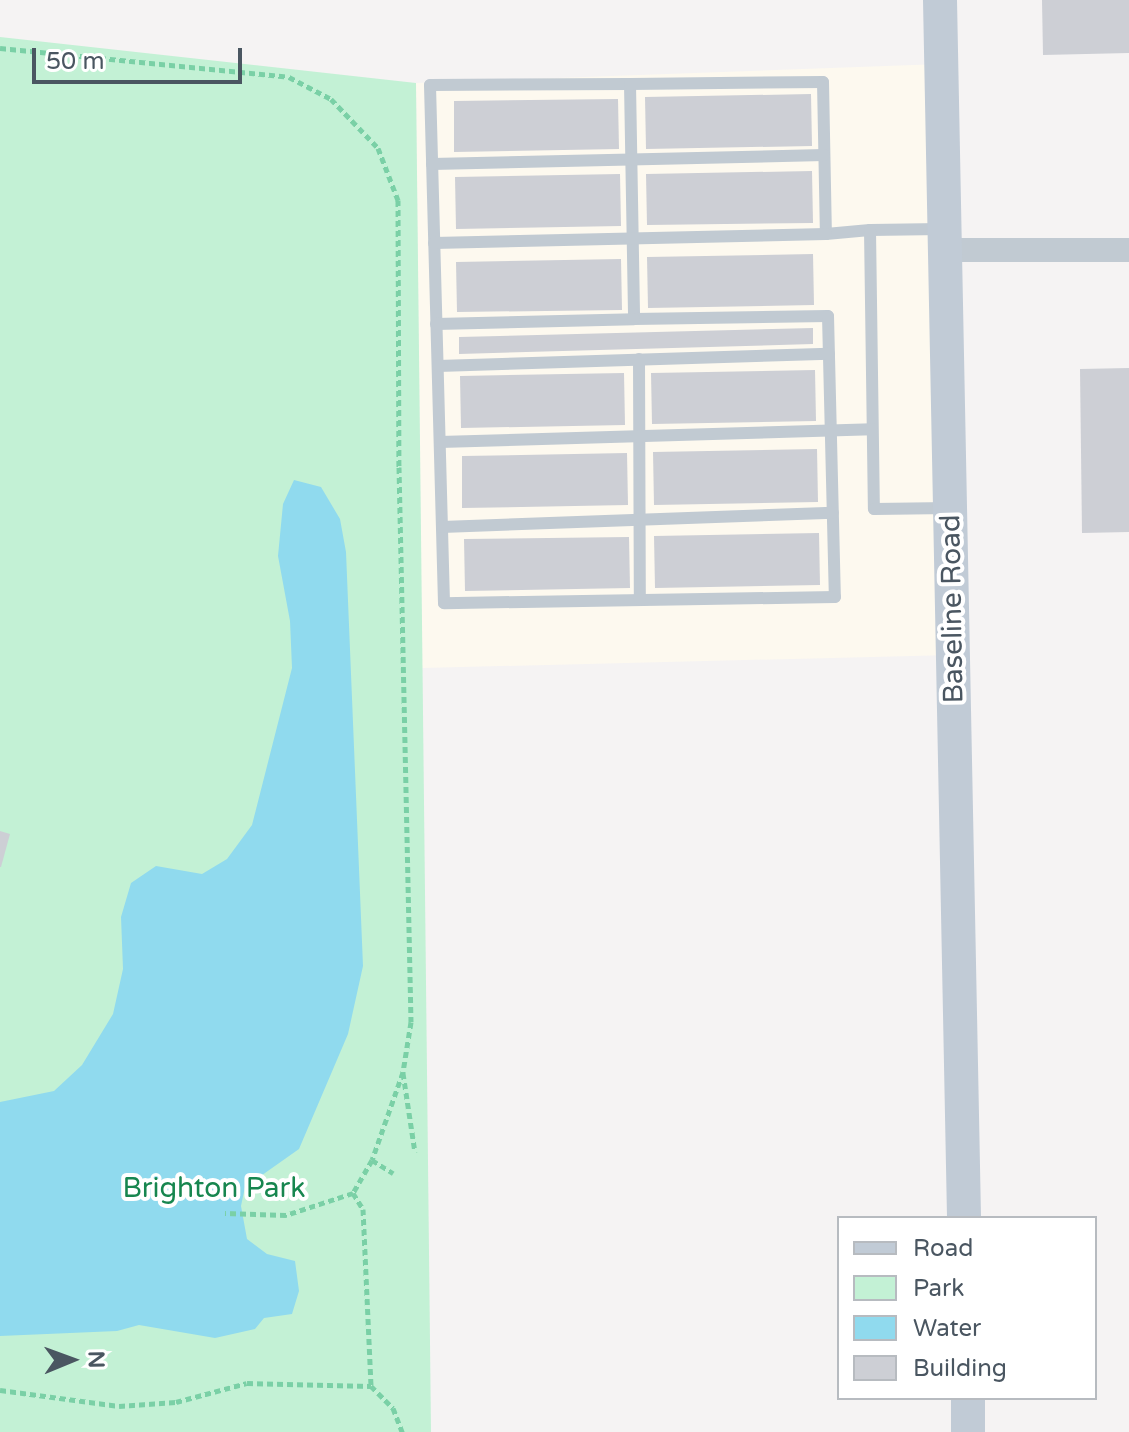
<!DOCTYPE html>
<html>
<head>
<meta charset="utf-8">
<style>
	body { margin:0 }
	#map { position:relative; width:1129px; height:1432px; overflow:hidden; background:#f5f3f3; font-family:"Varela Round",sans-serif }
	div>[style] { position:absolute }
	.commercial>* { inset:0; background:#fdf9ef }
	.green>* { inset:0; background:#c3f1d5 }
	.water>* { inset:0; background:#90daee }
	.building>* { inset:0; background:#cdcfd5 }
	.path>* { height:5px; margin-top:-2.5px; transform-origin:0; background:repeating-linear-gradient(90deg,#7ad0a6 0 6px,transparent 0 10px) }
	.service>* { height:12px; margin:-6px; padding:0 6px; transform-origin:6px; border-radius:6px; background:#c1cad2 }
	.minor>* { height:24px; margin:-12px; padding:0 12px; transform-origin:12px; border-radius:12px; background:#c1cad2 }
	.secondary>* { height:34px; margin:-17px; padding:0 17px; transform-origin:17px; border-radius:17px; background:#c1cbd6 }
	span { translate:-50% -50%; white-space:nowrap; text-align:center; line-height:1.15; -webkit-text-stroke:8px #fff; paint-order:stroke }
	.street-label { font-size:28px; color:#4a5661 }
	.park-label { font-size:28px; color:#17864f }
	.legend { position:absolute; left:837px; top:1216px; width:260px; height:184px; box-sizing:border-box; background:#fff; border:2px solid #b7bbc0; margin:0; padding:10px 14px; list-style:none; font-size:24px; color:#4a5661 }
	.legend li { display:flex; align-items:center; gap:16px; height:40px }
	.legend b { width:40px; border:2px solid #b7bbc0 }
	.north { position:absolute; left:32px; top:1320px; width:80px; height:80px; -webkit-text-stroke:6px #fff; paint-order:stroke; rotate:89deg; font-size:22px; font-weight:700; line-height:32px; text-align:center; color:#4a5661 }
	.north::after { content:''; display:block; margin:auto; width:28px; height:36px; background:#4a5661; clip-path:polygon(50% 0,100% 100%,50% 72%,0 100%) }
	.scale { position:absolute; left:32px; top:48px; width:210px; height:36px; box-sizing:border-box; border:4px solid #4a5661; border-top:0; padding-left:10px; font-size:24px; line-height:28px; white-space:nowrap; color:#4a5661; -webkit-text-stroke:6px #fff; paint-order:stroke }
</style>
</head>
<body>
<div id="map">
	<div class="commercial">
		<i style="clip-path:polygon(941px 64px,952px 655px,422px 668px,416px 83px)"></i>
	</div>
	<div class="green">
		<i style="clip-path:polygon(0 37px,416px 83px,431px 1432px,0 1432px)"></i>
	</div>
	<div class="water">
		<i style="clip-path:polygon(294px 480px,321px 487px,340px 519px,346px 552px,363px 966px,348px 1034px,299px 1149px,245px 1187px,241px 1206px,247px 1239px,267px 1254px,295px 1261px,299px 1291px,292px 1314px,264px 1318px,255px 1329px,215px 1338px,139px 1325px,117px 1331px,0 1336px,0 1102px,54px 1091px,82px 1065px,113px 1014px,123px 969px,121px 917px,131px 883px,156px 866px,202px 874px,227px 859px,252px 825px,292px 668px,290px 621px,278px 556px,283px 504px)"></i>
	</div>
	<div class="building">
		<i style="clip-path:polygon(1042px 0,1129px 0,1129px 53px,1043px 55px)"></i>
		<i style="clip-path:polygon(811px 94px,812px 146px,646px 149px,645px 97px)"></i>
		<i style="clip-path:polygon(618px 99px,619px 149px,454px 152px,454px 101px)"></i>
		<i style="clip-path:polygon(812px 171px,813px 223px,647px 225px,646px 174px)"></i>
		<i style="clip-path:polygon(620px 174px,621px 226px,456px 229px,455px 177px)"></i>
		<i style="clip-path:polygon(813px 254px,814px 305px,648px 308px,647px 257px)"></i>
		<i style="clip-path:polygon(621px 259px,622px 310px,457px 312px,456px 262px)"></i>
		<i style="clip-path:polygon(813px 328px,813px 344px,459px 354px,459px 337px)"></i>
		<i style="clip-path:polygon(1129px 368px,1129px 532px,1082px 533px,1080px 369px)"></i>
		<i style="clip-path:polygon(815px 370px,816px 421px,652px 424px,651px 373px)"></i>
		<i style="clip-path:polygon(624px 373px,625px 425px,461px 428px,460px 376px)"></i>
		<i style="clip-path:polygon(817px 449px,818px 502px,654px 505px,653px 452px)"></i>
		<i style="clip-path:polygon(627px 453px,628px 505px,462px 508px,462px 456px)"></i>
		<i style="clip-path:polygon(819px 533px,820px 585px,655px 588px,654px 536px)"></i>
		<i style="clip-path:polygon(629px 537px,630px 588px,465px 591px,464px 539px)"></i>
		<i style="clip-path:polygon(0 831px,10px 834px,1px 867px,0 867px)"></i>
	</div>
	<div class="path">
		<i style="left:0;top:48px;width:290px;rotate:5.7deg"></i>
		<i style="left:289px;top:77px;width:47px;rotate:27.6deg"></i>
		<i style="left:331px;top:99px;width:68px;rotate:46.2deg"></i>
		<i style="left:378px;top:148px;width:56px;rotate:69deg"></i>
		<i style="left:398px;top:200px;width:267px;rotate:89.8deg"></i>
		<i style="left:399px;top:467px;width:555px;rotate:88.76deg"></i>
		<i style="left:411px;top:1022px;width:51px;rotate:99.1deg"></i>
		<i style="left:403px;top:1072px;width:93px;rotate:109.4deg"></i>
		<i style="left:372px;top:1160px;width:38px;rotate:120deg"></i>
		<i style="left:353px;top:1193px;width:71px;rotate:161.8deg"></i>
		<i style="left:286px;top:1215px;width:61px;rotate:-178.1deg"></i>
		<i style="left:403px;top:1073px;width:80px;rotate:81.4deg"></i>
		<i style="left:372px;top:1160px;width:25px;rotate:32deg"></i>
		<i style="left:353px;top:1193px;width:19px;rotate:58deg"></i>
		<i style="left:363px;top:1209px;width:177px;rotate:87.4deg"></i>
		<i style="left:0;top:1390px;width:120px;rotate:7.7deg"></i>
		<i style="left:119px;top:1406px;width:57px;rotate:-4deg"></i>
		<i style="left:176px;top:1402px;width:73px;rotate:-15deg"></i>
		<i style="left:247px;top:1383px;width:124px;rotate:1.4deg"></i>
		<i style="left:371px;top:1386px;width:31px;rotate:45deg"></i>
		<i style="left:393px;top:1408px;width:26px;rotate:69deg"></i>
	</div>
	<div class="service">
		<i style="left:630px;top:84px;width:235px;rotate:89deg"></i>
		<i style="left:634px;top:319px;width:194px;rotate:-0.9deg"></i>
		<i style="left:828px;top:316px;width:281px;rotate:88.6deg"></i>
		<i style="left:835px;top:597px;width:391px;rotate:179.1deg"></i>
		<i style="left:444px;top:603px;width:518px;rotate:-91.55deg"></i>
		<i style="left:430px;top:85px;width:200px;rotate:-0.3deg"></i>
		<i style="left:630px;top:84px;width:193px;rotate:-0.6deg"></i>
		<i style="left:823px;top:82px;width:152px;rotate:88.9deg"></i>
		<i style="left:826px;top:234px;width:44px;rotate:-5.2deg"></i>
		<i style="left:432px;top:164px;width:392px;rotate:-1.3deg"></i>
		<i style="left:941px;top:229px;width:71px;rotate:179.2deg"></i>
		<i style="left:870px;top:230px;width:279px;rotate:89.2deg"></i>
		<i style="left:874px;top:509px;width:75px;rotate:-0.8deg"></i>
		<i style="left:434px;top:243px;width:392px;rotate:-1.3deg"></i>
		<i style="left:436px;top:324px;width:198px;rotate:-1.4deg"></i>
		<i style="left:639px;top:359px;width:241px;rotate:89.8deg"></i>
		<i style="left:438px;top:366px;width:391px;rotate:-1.8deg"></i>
		<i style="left:440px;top:442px;width:432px;rotate:-1.7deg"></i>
		<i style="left:442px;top:527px;width:391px;rotate:-2.1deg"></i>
	</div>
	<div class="minor">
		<i style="left:944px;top:250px;width:185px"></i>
	</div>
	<div class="secondary">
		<i style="left:940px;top:0;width:1218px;rotate:88.87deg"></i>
		<i style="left:968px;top:1398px;width:34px;rotate:90deg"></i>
	</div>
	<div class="street-label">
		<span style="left:952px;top:609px;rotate:-91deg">Baseline Road</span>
	</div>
	<div class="park-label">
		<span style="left:214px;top:1188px">Brighton Park</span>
	</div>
	<ul class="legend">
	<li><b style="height:10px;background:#c1cbd6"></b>Road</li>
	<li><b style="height:22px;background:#c3f1d5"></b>Park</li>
	<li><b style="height:22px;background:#90daee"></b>Water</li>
	<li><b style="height:22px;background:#cdcfd5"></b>Building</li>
	</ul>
	<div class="north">N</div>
	<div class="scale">50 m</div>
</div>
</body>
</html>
